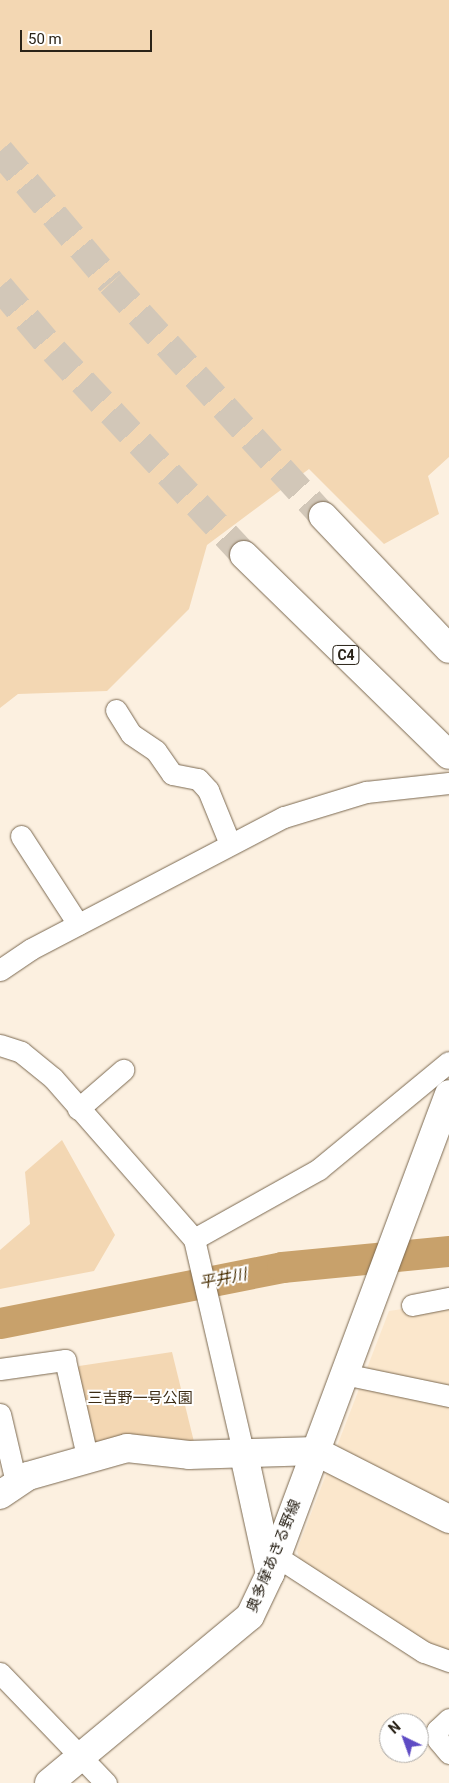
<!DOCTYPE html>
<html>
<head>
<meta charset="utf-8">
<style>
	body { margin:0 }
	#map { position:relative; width:449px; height:1783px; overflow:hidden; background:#fcf0e0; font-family:Roboto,"Noto Sans JP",sans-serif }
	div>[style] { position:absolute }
	.built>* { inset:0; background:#fbe7cc }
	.green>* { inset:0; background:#f3d7b3 }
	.river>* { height:31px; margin:-15.5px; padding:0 15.5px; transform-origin:15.5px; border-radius:15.5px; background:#c8a16b }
	.highway-tunnel>* { height:28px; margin-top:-14px; transform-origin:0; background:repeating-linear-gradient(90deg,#d2c7b8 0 28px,transparent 0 42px) }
	.roads { filter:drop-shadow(0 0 1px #7b6951) drop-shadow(0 0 1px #7b6951) }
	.street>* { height:21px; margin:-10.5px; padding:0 10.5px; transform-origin:10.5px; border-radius:10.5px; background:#fff }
	.secondary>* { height:28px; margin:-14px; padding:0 14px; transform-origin:14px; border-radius:14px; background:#fff }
	.highway>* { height:28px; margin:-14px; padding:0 14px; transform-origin:14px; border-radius:14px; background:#fff }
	span { translate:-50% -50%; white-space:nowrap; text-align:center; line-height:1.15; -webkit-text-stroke:4px #fff; paint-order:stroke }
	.shield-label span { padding:1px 4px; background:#fff; border:1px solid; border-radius:4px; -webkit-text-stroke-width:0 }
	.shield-label { font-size:14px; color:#2a2318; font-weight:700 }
	.park-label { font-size:15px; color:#3c2b13 }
	.street-label { font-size:15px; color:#2a2318 }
	.water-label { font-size:16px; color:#472d00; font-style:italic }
	.north { position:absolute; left:379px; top:1713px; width:50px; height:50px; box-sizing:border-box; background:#fff; border:1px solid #aaa7a3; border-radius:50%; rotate:318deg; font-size:14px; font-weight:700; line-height:20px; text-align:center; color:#2a2318 }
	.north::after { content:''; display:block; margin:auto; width:18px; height:22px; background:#5e4bc4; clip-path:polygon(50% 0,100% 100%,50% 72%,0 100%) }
	.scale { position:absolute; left:20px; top:30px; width:132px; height:22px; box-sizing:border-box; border:2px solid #2a2318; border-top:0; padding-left:6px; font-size:15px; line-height:18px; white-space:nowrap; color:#2a2318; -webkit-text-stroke:4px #fff; paint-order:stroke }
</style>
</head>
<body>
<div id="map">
	<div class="built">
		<i style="clip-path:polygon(449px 1302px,449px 1651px,429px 1646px,300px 1561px,297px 1550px,389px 1311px)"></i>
	</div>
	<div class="green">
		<i style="clip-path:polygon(0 0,449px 0,449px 457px,428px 476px,439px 514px,384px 544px,309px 469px,207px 545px,189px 609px,107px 691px,18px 694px,0 708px)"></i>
		<i style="clip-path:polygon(62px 1140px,115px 1235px,94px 1271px,0 1289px,0 1250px,30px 1224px,25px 1172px)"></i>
		<i style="clip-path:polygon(172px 1352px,195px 1446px,97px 1445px,89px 1441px,74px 1373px,79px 1366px)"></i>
	</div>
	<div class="river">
		<i style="left:0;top:1323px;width:288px;rotate:-11.2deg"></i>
		<i style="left:282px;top:1267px;width:168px;rotate:-5.5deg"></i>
	</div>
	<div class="highway-tunnel">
		<i style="left:0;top:151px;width:172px;rotate:49.9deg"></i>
		<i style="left:111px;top:283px;width:315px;rotate:47.7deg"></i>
		<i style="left:0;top:287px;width:84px;rotate:49.8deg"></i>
		<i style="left:54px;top:351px;width:279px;rotate:47deg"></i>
	</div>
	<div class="roads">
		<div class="street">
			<i style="left:116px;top:710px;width:28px;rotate:58deg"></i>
			<i style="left:131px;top:734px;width:30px;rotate:34deg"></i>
			<i style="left:156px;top:751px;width:28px;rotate:55deg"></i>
			<i style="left:172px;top:774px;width:26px;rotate:11deg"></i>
			<i style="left:198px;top:779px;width:15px;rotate:48deg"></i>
			<i style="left:208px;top:790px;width:58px;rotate:67.8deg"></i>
			<i style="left:21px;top:836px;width:105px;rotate:57.1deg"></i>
			<i style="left:0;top:970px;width:37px;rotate:-34deg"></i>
			<i style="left:31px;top:949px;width:285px;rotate:-27.6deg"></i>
			<i style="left:284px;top:817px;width:86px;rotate:-17deg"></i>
			<i style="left:366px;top:792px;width:83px;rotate:-6.2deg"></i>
			<i style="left:0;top:1045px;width:22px;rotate:18deg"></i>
			<i style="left:21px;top:1052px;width:41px;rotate:39.1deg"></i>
			<i style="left:53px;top:1078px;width:214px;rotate:48.8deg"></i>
			<i style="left:194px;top:1239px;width:222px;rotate:77deg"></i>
			<i style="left:78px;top:1109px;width:60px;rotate:-40.9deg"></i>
			<i style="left:194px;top:1239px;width:143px;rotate:-29.2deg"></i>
			<i style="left:319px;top:1169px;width:168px;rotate:-39.5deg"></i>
			<i style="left:412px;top:1305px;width:38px;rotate:-11deg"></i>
			<i style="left:0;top:1369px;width:66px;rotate:-7.9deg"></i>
			<i style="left:65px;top:1360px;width:98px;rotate:77.1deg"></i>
			<i style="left:344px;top:1374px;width:107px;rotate:11.8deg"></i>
			<i style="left:0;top:1414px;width:70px;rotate:76.8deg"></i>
			<i style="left:276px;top:1556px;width:176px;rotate:33deg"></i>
			<i style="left:424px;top:1652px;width:27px;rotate:20deg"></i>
			<i style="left:0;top:1673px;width:153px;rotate:46.1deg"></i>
			<i style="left:449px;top:1719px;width:16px;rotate:137deg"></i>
			<i style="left:437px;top:1730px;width:10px;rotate:84deg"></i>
			<i style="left:438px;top:1740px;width:17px;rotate:50deg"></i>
		</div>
		<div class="secondary">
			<i style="left:244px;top:1455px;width:122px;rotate:77.7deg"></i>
			<i style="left:0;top:1495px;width:34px;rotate:-34deg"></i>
			<i style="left:28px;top:1476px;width:103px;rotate:-15.8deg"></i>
			<i style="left:127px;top:1448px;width:62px;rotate:6.4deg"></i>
			<i style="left:189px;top:1455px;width:126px;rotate:-1.8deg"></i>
			<i style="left:315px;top:1451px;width:150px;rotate:26.9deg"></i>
			<i style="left:49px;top:1783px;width:261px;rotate:-39.7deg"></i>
			<i style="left:250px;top:1616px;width:47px;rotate:-64.5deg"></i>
			<i style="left:270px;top:1574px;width:512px;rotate:-69.55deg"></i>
		</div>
		<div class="highway">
			<i style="left:323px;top:516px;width:183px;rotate:46.5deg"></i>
			<i style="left:244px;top:555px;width:286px;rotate:44.3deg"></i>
		</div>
	</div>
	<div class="shield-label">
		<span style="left:346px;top:655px">C4</span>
	</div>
	<div class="park-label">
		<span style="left:140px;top:1399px">三吉野一号公園</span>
	</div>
	<div class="street-label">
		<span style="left:274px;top:1556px;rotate:-68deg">奥多摩あきる野線</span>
	</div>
	<div class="water-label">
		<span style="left:223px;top:1279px;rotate:-11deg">平井川</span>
	</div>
	<div class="north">N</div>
	<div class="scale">50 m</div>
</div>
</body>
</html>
